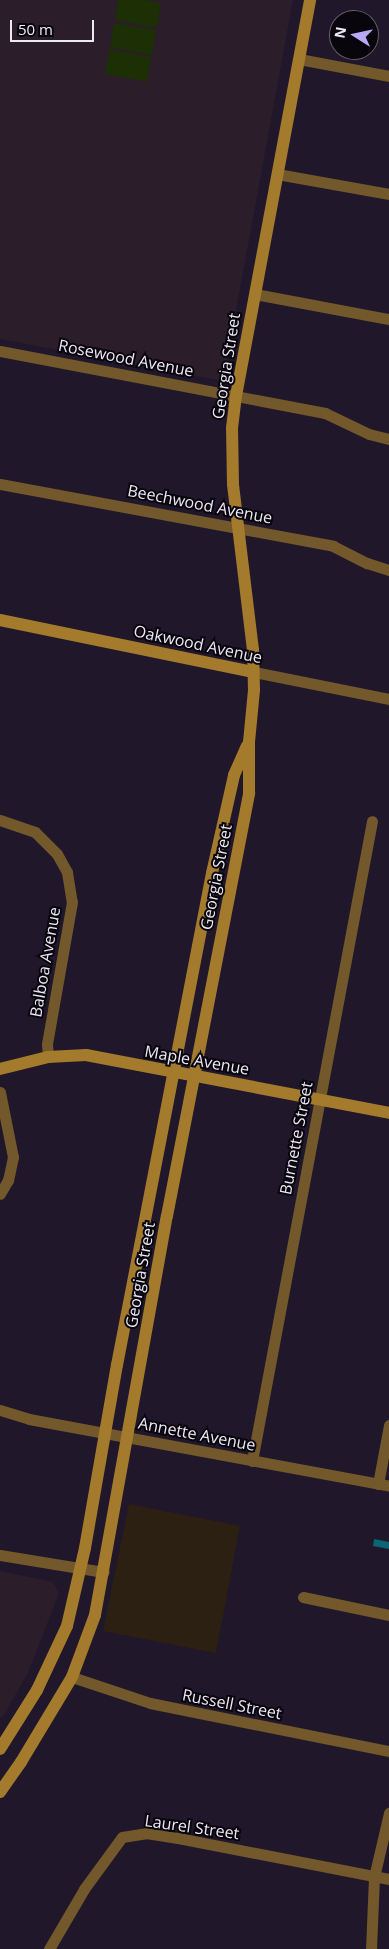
<!DOCTYPE html>
<html>
<head>
<meta charset="utf-8">
<style>
	body { margin:0 }
	#map { position:relative; width:389px; height:1949px; overflow:hidden; background:#20172a; font-family:"Open Sans",sans-serif }
	div>[style] { position:absolute }
	.commercial>* { inset:0; background:#2c2012 }
	.education>* { inset:0; background:#2b1e2a }
	.green>* { inset:0; background:#1c2f05 }
	.water>* { inset:0; background:#0b6572 }
	.street>* { height:11px; margin:-5.5px; padding:0 5.5px; transform-origin:5.5px; border-radius:5.5px; background:#72582b }
	.secondary>* { height:12px; margin:-6px; padding:0 6px; transform-origin:6px; border-radius:6px; background:#a47a2c }
	span { translate:-50% -50%; white-space:nowrap; text-align:center; line-height:1.15; -webkit-text-stroke:4px #08050c; paint-order:stroke }
	.street-label { font-size:16px; color:#ede8f6 }
	.north { position:absolute; left:329px; top:10px; width:50px; height:50px; box-sizing:border-box; background:#08050c; border:1px solid #64606a; border-radius:50%; rotate:280deg; font-size:14px; font-weight:700; line-height:20px; text-align:center; color:#ede8f6 }
	.north::after { content:''; display:block; margin:auto; width:18px; height:22px; background:#b7abf8; clip-path:polygon(50% 0,100% 100%,50% 72%,0 100%) }
	.scale { position:absolute; left:10px; top:20px; width:84px; height:22px; box-sizing:border-box; border:2px solid #ede8f6; border-top:0; padding-left:6px; font-size:15px; line-height:18px; white-space:nowrap; color:#ede8f6; -webkit-text-stroke:4px #08050c; paint-order:stroke }
</style>
</head>
<body>
<div id="map">
	<div class="commercial">
		<i style="clip-path:polygon(129px 1504px,240px 1526px,216px 1653px,103px 1631px)"></i>
	</div>
	<div class="education">
		<i style="clip-path:polygon(0 0,293px 0,223px 381px,0 339px)"></i>
		<i style="clip-path:polygon(0 1571px,53px 1582px,59px 1593px,28px 1673px,2px 1718px,0 1717px)"></i>
	</div>
	<div class="green">
		<i style="clip-path:polygon(118px 0,144px 0,161px 3px,157px 28px,115px 20px)"></i>
		<i style="clip-path:polygon(114px 23px,156px 30px,152px 55px,110px 47px)"></i>
		<i style="clip-path:polygon(109px 49px,151px 57px,147px 82px,105px 74px)"></i>
	</div>
	<div class="water">
		<i style="clip-path:polygon(374px 1539px,389px 1542px,389px 1549px,373px 1546px)"></i>
	</div>
	<div class="street">
		<i style="left:299px;top:59px;width:92px;rotate:10.7deg"></i>
		<i style="left:277px;top:174px;width:114px;rotate:10.1deg"></i>
		<i style="left:255px;top:294px;width:136px;rotate:10.6deg"></i>
		<i style="left:0;top:351px;width:331px;rotate:10.8deg"></i>
		<i style="left:325px;top:413px;width:49px;rotate:25.5deg"></i>
		<i style="left:369px;top:434px;width:21px;rotate:14deg"></i>
		<i style="left:0;top:484px;width:339px;rotate:10.5deg"></i>
		<i style="left:333px;top:546px;width:38px;rotate:27deg"></i>
		<i style="left:367px;top:563px;width:23px;rotate:18deg"></i>
		<i style="left:254px;top:672px;width:138px;rotate:11.3deg"></i>
		<i style="left:0;top:820px;width:37px;rotate:19deg"></i>
		<i style="left:35px;top:832px;width:31px;rotate:45deg"></i>
		<i style="left:57px;top:854px;width:21px;rotate:61deg"></i>
		<i style="left:67px;top:872px;width:30px;rotate:81deg"></i>
		<i style="left:72px;top:902px;width:144px;rotate:100deg"></i>
		<i style="left:47px;top:1044px;width:13px;rotate:86deg"></i>
		<i style="left:0;top:1092px;width:66px;rotate:78.7deg"></i>
		<i style="left:13px;top:1157px;width:24px;rotate:102deg"></i>
		<i style="left:8px;top:1180px;width:16px;rotate:120deg"></i>
		<i style="left:0;top:1410px;width:30px;rotate:17deg"></i>
		<i style="left:29px;top:1419px;width:366px;rotate:10.5deg"></i>
		<i style="left:252px;top:1461px;width:651px;rotate:-79.38deg"></i>
		<i style="left:378px;top:1484px;width:60px;rotate:-79.4deg"></i>
		<i style="left:0;top:1555px;width:105px;rotate:9.3deg"></i>
		<i style="left:303px;top:1597px;width:88px;rotate:11.8deg"></i>
		<i style="left:72px;top:1677px;width:82px;rotate:18.4deg"></i>
		<i style="left:150px;top:1703px;width:244px;rotate:11.4deg"></i>
		<i style="left:49px;top:1949px;width:69px;rotate:-59.7deg"></i>
		<i style="left:84px;top:1889px;width:64px;rotate:-53.8deg"></i>
		<i style="left:122px;top:1837px;width:24px;rotate:-9deg"></i>
		<i style="left:146px;top:1833px;width:32px;rotate:9deg"></i>
		<i style="left:178px;top:1838px;width:215px;rotate:11deg"></i>
		<i style="left:371px;top:1949px;width:72px;rotate:-87.6deg"></i>
		<i style="left:374px;top:1877px;width:66px;rotate:-76.8deg"></i>
	</div>
	<div class="secondary">
		<i style="left:0;top:620px;width:259px;rotate:11.6deg"></i>
		<i style="left:0;top:1069px;width:49px;rotate:-14deg"></i>
		<i style="left:48px;top:1057px;width:38px;rotate:-3deg"></i>
		<i style="left:86px;top:1055px;width:309px;rotate:10.8deg"></i>
		<i style="left:0;top:1749px;width:70px;rotate:-57.9deg"></i>
		<i style="left:37px;top:1690px;width:71px;rotate:-64.9deg"></i>
		<i style="left:67px;top:1626px;width:80px;rotate:-77deg"></i>
		<i style="left:85px;top:1548px;width:186px;rotate:-80.1deg"></i>
		<i style="left:117px;top:1365px;width:501px;rotate:-79.07deg"></i>
		<i style="left:212px;top:873px;width:100px;rotate:-77.3deg"></i>
		<i style="left:234px;top:775px;width:32px;rotate:-66deg"></i>
		<i style="left:0;top:1792px;width:37px;rotate:-55deg"></i>
		<i style="left:21px;top:1762px;width:99px;rotate:-59deg"></i>
		<i style="left:72px;top:1677px;width:66px;rotate:-69.6deg"></i>
		<i style="left:95px;top:1615px;width:405px;rotate:-79.8deg"></i>
		<i style="left:167px;top:1216px;width:431px;rotate:-79deg"></i>
		<i style="left:249px;top:793px;width:51px;rotate:-90deg"></i>
		<i style="left:249px;top:742px;width:52px;rotate:-84.5deg"></i>
		<i style="left:254px;top:690px;width:40px;rotate:-91.4deg"></i>
		<i style="left:253px;top:650px;width:167px;rotate:-96.9deg"></i>
		<i style="left:233px;top:484px;width:56px;rotate:-91deg"></i>
		<i style="left:232px;top:428px;width:32px;rotate:-83deg"></i>
		<i style="left:236px;top:396px;width:403px;rotate:-79.4deg"></i>
	</div>
	<div class="street-label">
		<span style="left:126px;top:358px;rotate:11deg">Rosewood Avenue</span>
		<span style="left:226px;top:366px;rotate:-81deg">Georgia Street</span>
		<span style="left:200px;top:504px;rotate:11deg">Beechwood Avenue</span>
		<span style="left:198px;top:644px;rotate:12deg">Oakwood Avenue</span>
		<span style="left:216px;top:877px;rotate:-79deg">Georgia Street</span>
		<span style="left:45px;top:962px;rotate:-80deg">Balboa Avenue</span>
		<span style="left:197px;top:1060px;rotate:10deg">Maple Avenue</span>
		<span style="left:296px;top:1138px;rotate:-79deg">Burnette Street</span>
		<span style="left:140px;top:1275px;rotate:-80deg">Georgia Street</span>
		<span style="left:197px;top:1434px;rotate:11deg">Annette Avenue</span>
		<span style="left:232px;top:1704px;rotate:11deg">Russell Street</span>
		<span style="left:192px;top:1827px;rotate:8deg">Laurel Street</span>
	</div>
	<div class="north">N</div>
	<div class="scale">50 m</div>
</div>
</body>
</html>
